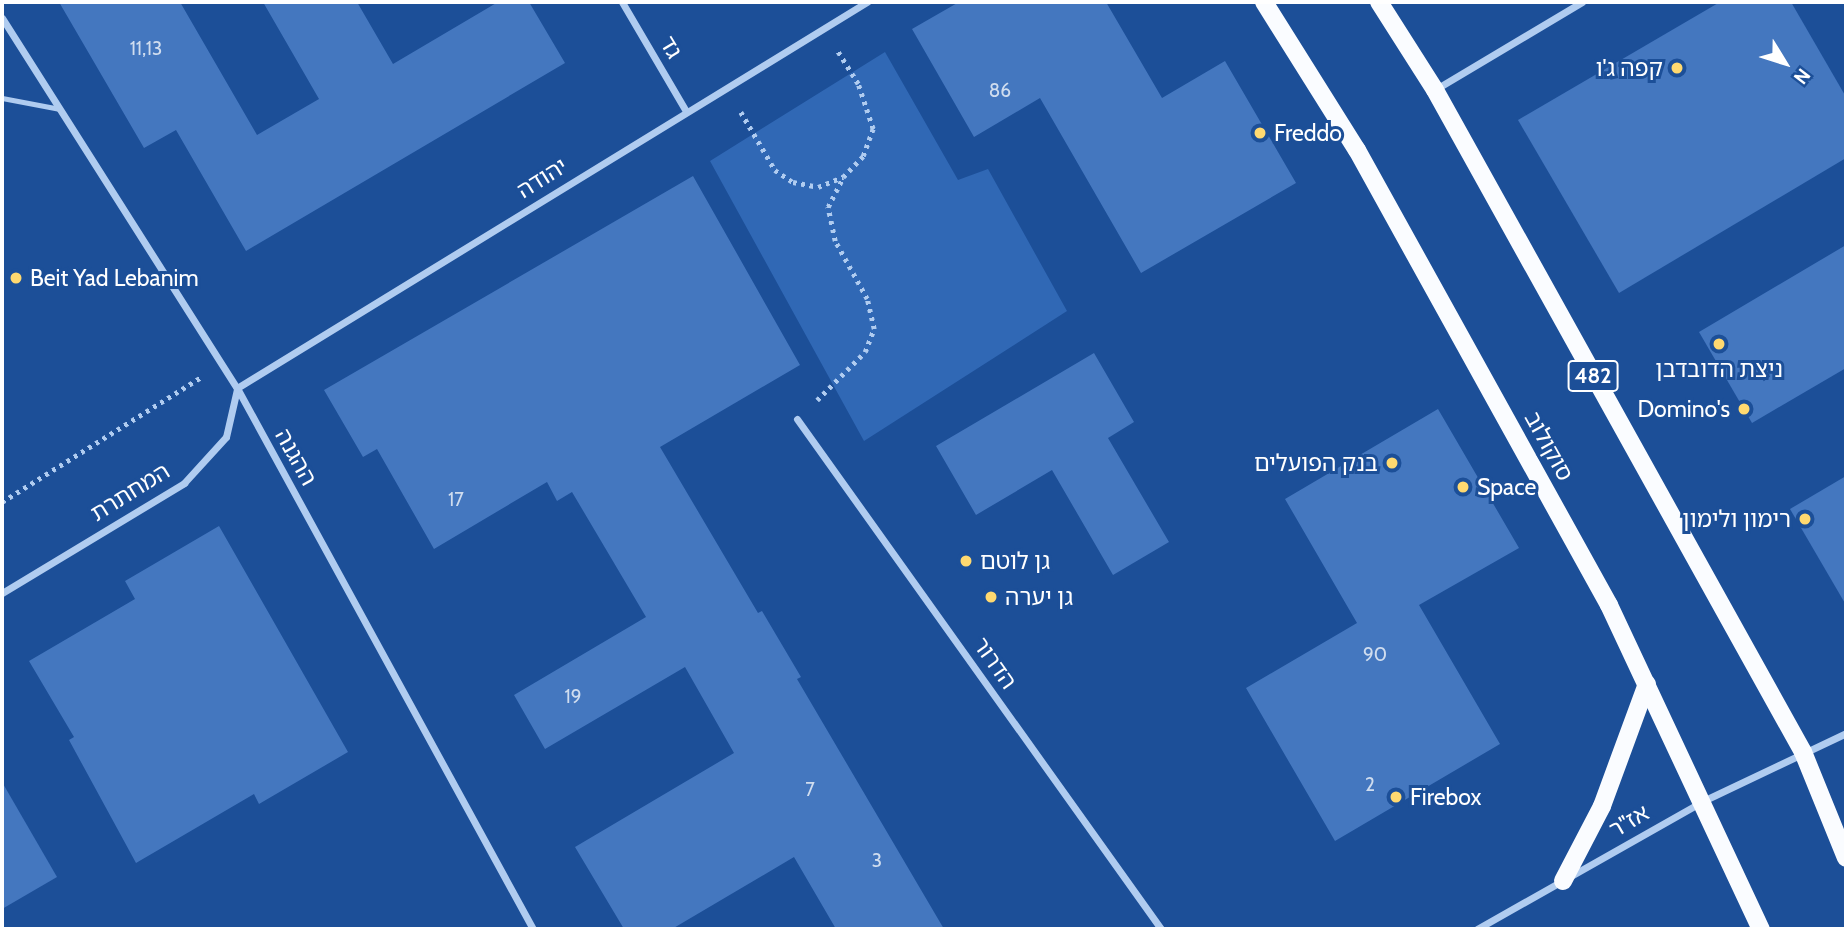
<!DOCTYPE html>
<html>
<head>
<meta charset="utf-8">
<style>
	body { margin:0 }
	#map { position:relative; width:1848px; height:931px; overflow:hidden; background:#1c4f98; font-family:Cabin,"Noto Sans Hebrew",sans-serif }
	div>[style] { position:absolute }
	.green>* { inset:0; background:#3068b5 }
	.building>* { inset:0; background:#4477bf }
	.path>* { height:4.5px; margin-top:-2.25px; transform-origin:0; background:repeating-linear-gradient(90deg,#b0ccf0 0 3.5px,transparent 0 8.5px) }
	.lane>* { height:5px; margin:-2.5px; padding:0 2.5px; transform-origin:2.5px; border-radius:2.5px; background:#b0ccf0 }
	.street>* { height:7px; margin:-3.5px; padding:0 3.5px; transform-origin:3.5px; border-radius:3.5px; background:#b0ccf0 }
	.primary>* { height:18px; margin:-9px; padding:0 9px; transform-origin:9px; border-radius:9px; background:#fafcff }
	.dots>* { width:19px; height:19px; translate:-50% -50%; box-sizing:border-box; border:4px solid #1c4f98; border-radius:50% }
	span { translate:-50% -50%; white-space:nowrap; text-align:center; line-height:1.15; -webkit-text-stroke:6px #1c4f98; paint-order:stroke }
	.number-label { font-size:19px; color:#d0ddef }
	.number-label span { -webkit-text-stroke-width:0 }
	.shield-label span { padding:2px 5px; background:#1c4f98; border:2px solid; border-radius:5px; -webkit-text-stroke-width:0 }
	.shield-label { font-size:21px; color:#fff; font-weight:700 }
	.street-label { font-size:23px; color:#fff }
	.poi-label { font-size:23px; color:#fff }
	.right { translate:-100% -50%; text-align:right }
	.left { translate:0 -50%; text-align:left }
	.frame { position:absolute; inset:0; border:4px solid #fff; pointer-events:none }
	.north { position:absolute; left:1750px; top:28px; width:70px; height:70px; -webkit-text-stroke:5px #1c4f98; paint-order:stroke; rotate:128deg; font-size:19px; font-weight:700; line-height:28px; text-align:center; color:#fff }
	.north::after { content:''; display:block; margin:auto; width:24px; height:32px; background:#fff; clip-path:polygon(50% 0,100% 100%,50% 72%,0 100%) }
</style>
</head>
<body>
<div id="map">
	<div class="green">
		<i style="clip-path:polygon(885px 52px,958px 180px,988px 169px,1067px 311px,864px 441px,710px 161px)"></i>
	</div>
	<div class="building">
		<i style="clip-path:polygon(59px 2px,180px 2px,257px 135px,319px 99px,263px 2px,357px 2px,393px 64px,498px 2px,529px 2px,565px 63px,246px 251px,176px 130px,144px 148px)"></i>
		<i style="clip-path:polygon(959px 2px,1106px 2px,1162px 98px,1225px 61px,1296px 183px,1141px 273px,1040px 98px,974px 137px,912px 29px)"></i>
		<i style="clip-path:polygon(1720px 2px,1791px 2px,1846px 97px,1846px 158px,1619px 293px,1518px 120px)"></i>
		<i style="clip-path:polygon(693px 176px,800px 365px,660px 447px,758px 613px,762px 611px,801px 677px,797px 679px,944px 929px,836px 929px,794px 857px,672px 929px,624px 929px,575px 847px,734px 753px,685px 667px,545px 749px,514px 695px,646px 617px,572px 492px,557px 501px,547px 482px,434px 549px,377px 449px,363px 457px,324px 390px)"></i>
		<i style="clip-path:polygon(1846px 245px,1846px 368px,1752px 423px,1699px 332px)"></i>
		<i style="clip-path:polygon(1094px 353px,1134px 422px,1108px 438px,1169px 542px,1113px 575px,1052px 470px,976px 515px,936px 446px)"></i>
		<i style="clip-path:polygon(1438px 409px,1519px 548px,1419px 605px,1500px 744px,1335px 841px,1246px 688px,1357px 623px,1285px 499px)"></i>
		<i style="clip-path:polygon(1846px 476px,1846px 605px,1790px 509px)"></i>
		<i style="clip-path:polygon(219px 526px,348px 752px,259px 804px,254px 794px,136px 863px,69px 740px,74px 737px,29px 661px,135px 599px,125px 581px)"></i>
		<i style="clip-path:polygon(2px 782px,57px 877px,2px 909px)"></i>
	</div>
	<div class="path">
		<i style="left:741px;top:112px;width:67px;rotate:59.6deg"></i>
		<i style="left:775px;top:170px;width:22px;rotate:34deg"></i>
		<i style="left:793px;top:182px;width:25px;rotate:11deg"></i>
		<i style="left:818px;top:187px;width:27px;rotate:-22deg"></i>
		<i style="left:843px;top:177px;width:29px;rotate:-46deg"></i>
		<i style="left:863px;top:156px;width:29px;rotate:-70deg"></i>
		<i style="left:873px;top:129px;width:47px;rotate:-108.4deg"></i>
		<i style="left:858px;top:84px;width:39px;rotate:-122deg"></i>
		<i style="left:817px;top:400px;width:68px;rotate:-45deg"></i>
		<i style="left:865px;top:352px;width:25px;rotate:-69deg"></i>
		<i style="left:874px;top:329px;width:31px;rotate:-103deg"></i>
		<i style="left:867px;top:299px;width:66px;rotate:-118.9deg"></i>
		<i style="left:835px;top:241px;width:35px;rotate:-102deg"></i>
		<i style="left:828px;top:207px;width:33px;rotate:-63deg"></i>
		<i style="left:2px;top:502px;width:234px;rotate:-32.1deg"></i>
	</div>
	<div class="lane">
		<i style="left:2px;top:98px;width:59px;rotate:10.7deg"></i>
	</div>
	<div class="street">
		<i style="left:622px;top:2px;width:126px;rotate:59.6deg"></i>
		<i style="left:2px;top:18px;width:438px;rotate:57.6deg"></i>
		<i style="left:237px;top:388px;width:617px;rotate:61.32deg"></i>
		<i style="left:1436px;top:89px;width:170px;rotate:-30.8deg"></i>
		<i style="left:237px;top:388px;width:739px;rotate:-31.5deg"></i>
		<i style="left:797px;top:419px;width:627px;rotate:54.48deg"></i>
		<i style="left:2px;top:593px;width:213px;rotate:-31.1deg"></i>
		<i style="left:184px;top:483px;width:62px;rotate:-47.6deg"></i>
		<i style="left:226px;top:437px;width:49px;rotate:-77.1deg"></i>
		<i style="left:1477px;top:929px;width:260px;rotate:-29.5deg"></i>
		<i style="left:1703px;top:801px;width:158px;rotate:-25.4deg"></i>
	</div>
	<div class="primary">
		<i style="left:1264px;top:2px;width:175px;rotate:57.9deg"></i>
		<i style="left:1357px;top:150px;width:520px;rotate:61.02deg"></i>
		<i style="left:1609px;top:605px;width:358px;rotate:64.9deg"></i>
		<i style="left:1379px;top:2px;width:104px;rotate:57.5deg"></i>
		<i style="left:1435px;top:90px;width:757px;rotate:60.93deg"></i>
		<i style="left:1803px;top:752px;width:114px;rotate:67.9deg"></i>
		<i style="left:1563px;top:881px;width:85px;rotate:-62.5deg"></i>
		<i style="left:1602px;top:806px;width:130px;rotate:-69.8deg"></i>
	</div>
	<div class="dots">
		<i style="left:1677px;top:68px;background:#ffd970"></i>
		<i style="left:1260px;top:133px;background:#ffd970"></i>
		<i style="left:16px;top:278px;background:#ffd970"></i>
		<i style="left:1719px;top:344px;background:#ffd970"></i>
		<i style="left:1744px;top:409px;background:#ffd970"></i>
		<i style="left:1392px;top:463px;background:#ffd970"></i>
		<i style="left:1463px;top:487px;background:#ffd970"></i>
		<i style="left:1805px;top:519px;background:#ffd970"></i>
		<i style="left:966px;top:561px;background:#ffd970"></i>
		<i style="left:991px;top:597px;background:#ffd970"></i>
		<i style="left:1396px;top:797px;background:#ffd970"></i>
	</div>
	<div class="number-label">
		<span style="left:146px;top:49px">11,13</span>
		<span style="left:1000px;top:91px">86</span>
		<span style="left:456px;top:500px">17</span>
		<span style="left:1375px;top:655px">90</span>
		<span style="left:573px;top:697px">19</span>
		<span style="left:1370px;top:785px">2</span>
		<span style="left:810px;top:790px">7</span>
		<span style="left:877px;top:861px">3</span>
	</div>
	<div class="shield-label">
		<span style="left:1593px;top:376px">482</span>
	</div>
	<div class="street-label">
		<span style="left:671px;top:47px;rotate:59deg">גד</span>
		<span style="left:542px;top:178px;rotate:-32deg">יהודה</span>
		<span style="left:1549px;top:446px;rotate:61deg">סוקולוב</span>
		<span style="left:296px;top:457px;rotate:61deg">ההגנה</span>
		<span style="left:130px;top:492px;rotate:-32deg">המחתרת</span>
		<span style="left:995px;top:663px;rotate:55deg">הדרור</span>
		<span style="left:1629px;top:821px;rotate:-30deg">אז"ר</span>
	</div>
	<div class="poi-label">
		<span class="right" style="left:1663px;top:68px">קפה ג'ו</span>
		<span class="left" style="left:1274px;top:133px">Freddo</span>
		<span class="left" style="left:30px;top:278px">Beit Yad Lebanim</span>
		<span style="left:1719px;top:369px">ניצת הדובדבן</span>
		<span class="right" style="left:1730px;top:409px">Domino's</span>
		<span class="right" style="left:1378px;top:463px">בנק הפועלים</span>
		<span class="left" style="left:1477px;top:487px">Space</span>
		<span class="right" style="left:1791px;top:519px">רימון ולימון</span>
		<span class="left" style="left:980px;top:561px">גן לוטם</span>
		<span class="left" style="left:1005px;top:597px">גן יערה</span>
		<span class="left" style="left:1410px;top:797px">Firebox</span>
	</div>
	<div class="frame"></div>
	<div class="north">N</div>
</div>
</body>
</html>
